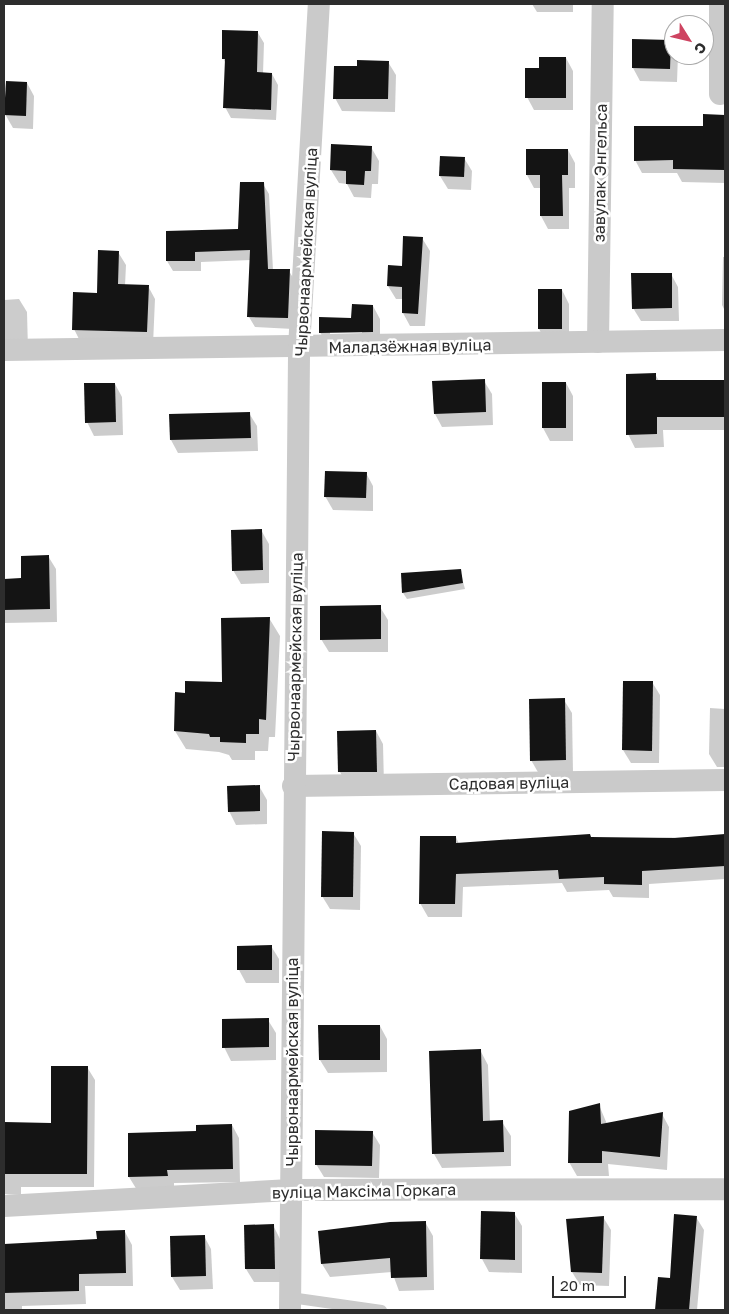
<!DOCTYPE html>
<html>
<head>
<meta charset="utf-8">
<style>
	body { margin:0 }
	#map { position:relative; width:729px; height:1314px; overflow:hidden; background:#fff; font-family:"Golos Text",sans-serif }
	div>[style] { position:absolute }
	.shadow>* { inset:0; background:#0003 }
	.building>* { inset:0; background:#141414 }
	.lane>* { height:11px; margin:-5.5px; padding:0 5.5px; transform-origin:5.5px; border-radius:5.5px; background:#cacaca }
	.street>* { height:22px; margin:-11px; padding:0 11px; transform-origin:11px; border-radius:11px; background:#cacaca }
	span { translate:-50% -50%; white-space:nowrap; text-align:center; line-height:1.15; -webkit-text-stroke:5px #fff; paint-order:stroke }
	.street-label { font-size:16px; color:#2d2d2d }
	.frame { position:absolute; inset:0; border:5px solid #2d2d2d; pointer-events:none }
	.north { position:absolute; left:664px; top:15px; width:50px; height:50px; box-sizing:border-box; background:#fff; border:1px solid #ababab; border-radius:50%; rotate:126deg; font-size:14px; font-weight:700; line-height:20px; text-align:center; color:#2d2d2d }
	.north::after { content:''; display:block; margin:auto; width:18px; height:22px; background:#ce4461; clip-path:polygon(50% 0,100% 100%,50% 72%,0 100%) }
	.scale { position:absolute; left:552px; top:1276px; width:74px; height:22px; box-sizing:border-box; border:2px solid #2d2d2d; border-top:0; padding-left:6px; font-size:15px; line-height:18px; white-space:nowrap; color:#2d2d2d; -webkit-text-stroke:4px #fff; paint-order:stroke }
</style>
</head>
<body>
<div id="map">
	<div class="shadow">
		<i style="clip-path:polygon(532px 4px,573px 4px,573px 12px,537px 12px)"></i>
		<i style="clip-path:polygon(258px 33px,264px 43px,263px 74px,272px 74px,278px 85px,276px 120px,231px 118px,225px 107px,226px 64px,223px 58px)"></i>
		<i style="clip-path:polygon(670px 42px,674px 55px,678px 55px,677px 82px,640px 81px,633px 68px)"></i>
		<i style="clip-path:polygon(566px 58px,573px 71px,573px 110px,534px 110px,527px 97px,540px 69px)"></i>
		<i style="clip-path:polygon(388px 62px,396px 75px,395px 112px,342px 111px,335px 98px,358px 67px)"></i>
		<i style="clip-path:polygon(27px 83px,34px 96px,33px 129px,13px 128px,5px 114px)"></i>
		<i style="clip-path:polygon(704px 116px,725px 116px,725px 183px,682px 182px,677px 173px,642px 173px,635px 160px,704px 127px)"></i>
		<i style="clip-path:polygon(332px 146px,371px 147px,379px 161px,378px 184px,372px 184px,371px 198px,354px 197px,347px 184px,339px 183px,331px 170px)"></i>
		<i style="clip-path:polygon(568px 150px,575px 163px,575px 188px,569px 188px,569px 229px,548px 229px,541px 216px,541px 188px,534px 188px,527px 175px)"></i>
		<i style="clip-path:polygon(464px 158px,472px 171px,471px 190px,448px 189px,440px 176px)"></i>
		<i style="clip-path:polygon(263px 184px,269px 194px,273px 270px,289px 271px,295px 281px,293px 329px,255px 327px,249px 317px,251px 260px,201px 262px,201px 271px,173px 271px,167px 261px,239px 230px)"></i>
		<i style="clip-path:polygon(422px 238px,430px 251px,425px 326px,410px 326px,403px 313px,403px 299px,396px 299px,388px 286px)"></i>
		<i style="clip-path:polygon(118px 252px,126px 265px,125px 286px,148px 286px,155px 299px,153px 345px,81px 343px,74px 329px,98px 294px)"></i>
		<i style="clip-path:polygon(723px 257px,725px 257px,725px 311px,722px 305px)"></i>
		<i style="clip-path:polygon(671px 274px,678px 287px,679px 321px,641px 321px,633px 308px)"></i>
		<i style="clip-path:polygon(539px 290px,562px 290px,569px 304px,569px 342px,546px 342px,539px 329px)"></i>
		<i style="clip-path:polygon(19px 299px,27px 312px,28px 350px,4px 340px,4px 300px)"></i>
		<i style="clip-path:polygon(evenodd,373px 306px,380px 319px,380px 345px,327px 345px,320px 332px,353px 319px,373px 306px,330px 331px,362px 331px,362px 333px,330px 334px,330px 331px)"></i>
		<i style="clip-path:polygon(655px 374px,659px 381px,725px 381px,725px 430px,663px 430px,664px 447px,635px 448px,628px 434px)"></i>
		<i style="clip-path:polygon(484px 381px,492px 394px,493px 425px,442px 427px,435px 414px)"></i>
		<i style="clip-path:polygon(566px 383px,573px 396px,573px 441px,550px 441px,543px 428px)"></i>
		<i style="clip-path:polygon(115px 384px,122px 397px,123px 435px,94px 436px,87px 422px)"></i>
		<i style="clip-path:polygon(249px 413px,257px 426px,258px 451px,178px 453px,171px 440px)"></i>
		<i style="clip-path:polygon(366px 473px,373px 486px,373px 511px,333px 510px,325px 496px)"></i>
		<i style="clip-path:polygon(261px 530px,269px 544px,269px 583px,241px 584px,233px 570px)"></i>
		<i style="clip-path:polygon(48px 556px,56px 569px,57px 622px,4px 623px,4px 580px,22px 580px)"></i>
		<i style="clip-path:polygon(460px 571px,465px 589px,407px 599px,403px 593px,402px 574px)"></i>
		<i style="clip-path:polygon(380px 607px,388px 620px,388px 652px,329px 652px,321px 639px)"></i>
		<i style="clip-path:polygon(269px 618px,280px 636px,275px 737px,269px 737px,268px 751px,255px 751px,255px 760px,232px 760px,229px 755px,219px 752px,186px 749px,175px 731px,224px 683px)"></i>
		<i style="clip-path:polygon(652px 682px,660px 695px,659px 763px,631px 763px,623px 750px)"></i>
		<i style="clip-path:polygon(564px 700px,572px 713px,573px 773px,539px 774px,531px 760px)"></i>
		<i style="clip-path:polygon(710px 708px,725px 709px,725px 767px,717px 767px,709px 754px)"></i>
		<i style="clip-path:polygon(376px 731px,383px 744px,384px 785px,347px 785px,340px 772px)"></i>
		<i style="clip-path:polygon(259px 786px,267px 800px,267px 824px,236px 825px,229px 811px)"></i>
		<i style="clip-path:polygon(353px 833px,361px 846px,360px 910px,330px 909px,322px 896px)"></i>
		<i style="clip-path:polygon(725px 836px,725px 879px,649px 884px,649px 898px,613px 897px,609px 890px,567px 892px,562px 883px,463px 887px,462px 917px,428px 917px,420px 903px,456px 837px,459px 844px)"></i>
		<i style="clip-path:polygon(271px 946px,279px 959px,279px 983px,246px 983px,239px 970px)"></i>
		<i style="clip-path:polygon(268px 1020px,276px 1033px,276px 1060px,231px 1061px,224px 1047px)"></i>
		<i style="clip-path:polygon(380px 1026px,387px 1039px,387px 1072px,328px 1073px,320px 1060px)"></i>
		<i style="clip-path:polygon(480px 1050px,488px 1065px,490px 1122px,502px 1122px,511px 1136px,511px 1166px,442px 1168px,434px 1154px)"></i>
		<i style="clip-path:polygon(87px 1067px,95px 1080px,94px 1187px,21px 1187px,21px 1195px,4px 1194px,4px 1123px,52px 1124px)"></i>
		<i style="clip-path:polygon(599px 1105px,607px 1124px,662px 1114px,669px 1127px,667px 1170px,608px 1164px,609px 1176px,577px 1176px,569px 1162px)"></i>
		<i style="clip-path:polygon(232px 1125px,239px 1138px,240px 1182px,174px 1183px,174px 1189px,137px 1190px,129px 1177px,197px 1133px)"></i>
		<i style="clip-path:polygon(372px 1132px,380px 1145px,379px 1178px,324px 1177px,316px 1164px)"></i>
		<i style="clip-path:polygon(514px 1213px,522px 1226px,522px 1273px,489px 1272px,482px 1259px)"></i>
		<i style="clip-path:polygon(603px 1217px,611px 1230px,609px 1286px,580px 1285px,572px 1272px)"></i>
		<i style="clip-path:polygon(696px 1217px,704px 1230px,697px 1310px,656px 1310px,659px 1278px,671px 1279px)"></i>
		<i style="clip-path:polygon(425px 1222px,433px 1236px,434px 1290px,399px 1291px,392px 1272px,330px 1277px,322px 1264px,319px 1232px)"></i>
		<i style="clip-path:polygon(273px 1225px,280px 1239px,282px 1282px,254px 1282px,246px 1269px,245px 1226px)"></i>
		<i style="clip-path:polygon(125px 1232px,132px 1245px,133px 1286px,85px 1286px,86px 1304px,22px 1306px,22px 1310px,4px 1310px,4px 1245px,98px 1240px)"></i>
		<i style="clip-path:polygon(204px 1236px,211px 1249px,213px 1289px,180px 1290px,172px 1277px)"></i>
	</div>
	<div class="building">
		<i style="clip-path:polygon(222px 30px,258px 31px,257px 72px,272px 73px,271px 110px,223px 108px,225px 59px,222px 59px)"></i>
		<i style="clip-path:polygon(632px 39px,671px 40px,670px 69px,632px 68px)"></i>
		<i style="clip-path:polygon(539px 57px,566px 57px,566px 98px,525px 98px,525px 68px,539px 68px)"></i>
		<i style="clip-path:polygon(357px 60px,389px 61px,388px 99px,333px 99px,334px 66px,357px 66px)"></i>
		<i style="clip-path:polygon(6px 81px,27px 82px,26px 116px,4px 115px)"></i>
		<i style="clip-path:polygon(703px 114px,725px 115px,725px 170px,673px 169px,673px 160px,634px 161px,634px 126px,703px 126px)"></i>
		<i style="clip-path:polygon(331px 144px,372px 146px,371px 171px,365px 171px,364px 185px,346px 184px,346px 171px,330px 170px)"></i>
		<i style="clip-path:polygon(526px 149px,568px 149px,568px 175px,562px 175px,563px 216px,540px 216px,540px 175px,526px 175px)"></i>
		<i style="clip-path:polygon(440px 156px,465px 157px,464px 177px,439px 176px)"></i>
		<i style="clip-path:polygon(240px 182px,264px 182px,268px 269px,290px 269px,288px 318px,247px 317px,250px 250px,195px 252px,195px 261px,166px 261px,166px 231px,238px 229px)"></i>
		<i style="clip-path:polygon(403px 236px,423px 237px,418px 314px,402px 313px,402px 287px,387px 286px,388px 265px,402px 266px)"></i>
		<i style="clip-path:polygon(98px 250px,119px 251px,118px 284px,149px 285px,147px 332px,72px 330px,73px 292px,97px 293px)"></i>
		<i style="clip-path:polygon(631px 273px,672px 273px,672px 308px,632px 309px)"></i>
		<i style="clip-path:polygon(538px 289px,562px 289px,562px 329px,538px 329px)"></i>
		<i style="clip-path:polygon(352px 304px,373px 305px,373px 332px,319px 333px,319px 317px,351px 318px)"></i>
		<i style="clip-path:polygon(656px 373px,656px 380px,725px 380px,725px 417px,657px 417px,657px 434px,626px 435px,626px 374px)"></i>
		<i style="clip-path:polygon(485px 379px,486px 412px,434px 414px,432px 381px)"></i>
		<i style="clip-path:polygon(542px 382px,566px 382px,566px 428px,542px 428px)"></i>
		<i style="clip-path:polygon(84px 383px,115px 383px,116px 422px,85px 423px)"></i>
		<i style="clip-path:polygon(250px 412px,251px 438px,170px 440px,169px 414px)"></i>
		<i style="clip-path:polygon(325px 471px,367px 472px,366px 498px,324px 497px)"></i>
		<i style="clip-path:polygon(262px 529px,263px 570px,232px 571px,231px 530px)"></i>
		<i style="clip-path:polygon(49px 555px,50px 609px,4px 610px,4px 579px,21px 578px,21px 556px)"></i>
		<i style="clip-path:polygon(461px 569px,463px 583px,402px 593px,401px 573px)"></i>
		<i style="clip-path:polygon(381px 605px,381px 639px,320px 640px,320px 606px)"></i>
		<i style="clip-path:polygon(270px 617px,266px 720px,259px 719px,259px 734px,246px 734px,246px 743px,220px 742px,220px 737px,210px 737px,209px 734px,174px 731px,175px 692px,185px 693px,185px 681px,222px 682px,221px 618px)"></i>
		<i style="clip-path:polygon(623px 681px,653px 681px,652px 751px,622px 750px)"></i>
		<i style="clip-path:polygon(565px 698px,566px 760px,530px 761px,529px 699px)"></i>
		<i style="clip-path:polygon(376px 730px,377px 772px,338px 772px,337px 731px)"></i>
		<i style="clip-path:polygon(260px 785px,260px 811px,228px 812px,227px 786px)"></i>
		<i style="clip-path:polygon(322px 831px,354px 832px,353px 897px,321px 897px)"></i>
		<i style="clip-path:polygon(590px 834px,591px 837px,675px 838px,725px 834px,725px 866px,642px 871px,642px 885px,604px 884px,604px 877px,559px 879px,558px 870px,456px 874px,455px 904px,419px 904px,420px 836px,456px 836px,456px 843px)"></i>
		<i style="clip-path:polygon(272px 945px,272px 970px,237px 970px,237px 946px)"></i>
		<i style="clip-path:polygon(269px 1018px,269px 1047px,222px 1048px,222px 1019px)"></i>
		<i style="clip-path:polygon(318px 1025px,380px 1025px,380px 1060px,319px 1060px)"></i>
		<i style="clip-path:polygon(481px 1049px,483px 1121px,503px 1120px,504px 1152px,432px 1154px,429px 1051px)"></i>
		<i style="clip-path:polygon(51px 1066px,88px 1066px,87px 1174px,4px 1174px,4px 1122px,51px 1123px)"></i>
		<i style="clip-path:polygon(600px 1103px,601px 1124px,663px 1112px,660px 1157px,602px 1151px,602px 1163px,568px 1163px,569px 1111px)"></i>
		<i style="clip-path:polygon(232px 1124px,233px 1169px,167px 1170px,168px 1176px,128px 1177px,128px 1133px,196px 1131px,196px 1125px)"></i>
		<i style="clip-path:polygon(315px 1130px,373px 1131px,372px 1166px,315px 1165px)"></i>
		<i style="clip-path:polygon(481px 1211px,515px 1212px,515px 1260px,480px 1259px)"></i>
		<i style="clip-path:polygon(674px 1214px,697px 1216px,689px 1310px,655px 1310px,658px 1277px,670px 1278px)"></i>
		<i style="clip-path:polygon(604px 1216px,602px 1273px,571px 1272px,566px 1219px)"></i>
		<i style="clip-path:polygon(426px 1221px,427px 1277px,391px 1278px,390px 1258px,321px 1264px,318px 1231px,390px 1222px)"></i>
		<i style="clip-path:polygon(274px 1224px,275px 1269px,245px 1269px,244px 1225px)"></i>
		<i style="clip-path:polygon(125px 1230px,126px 1273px,79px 1274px,79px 1291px,4px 1293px,4px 1244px,97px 1239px,96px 1231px)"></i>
		<i style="clip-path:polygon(205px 1235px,206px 1276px,171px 1277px,170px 1236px)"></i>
	</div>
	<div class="lane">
		<i style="left:290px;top:1297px;width:92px;rotate:8.1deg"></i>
	</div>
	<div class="street">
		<i style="left:720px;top:94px;width:90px;rotate:-90deg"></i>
		<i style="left:598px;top:342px;width:338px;rotate:-89.2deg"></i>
		<i style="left:4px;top:350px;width:721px;rotate:-0.79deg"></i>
		<i style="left:293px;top:786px;width:432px;rotate:-0.8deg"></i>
		<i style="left:4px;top:1206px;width:287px;rotate:-3.2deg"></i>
		<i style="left:291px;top:1190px;width:434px;rotate:-0.1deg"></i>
		<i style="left:290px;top:1310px;width:962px;rotate:-89.46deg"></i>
		<i style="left:299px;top:348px;width:345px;rotate:-86.7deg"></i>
	</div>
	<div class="street-label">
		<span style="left:600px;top:173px;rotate:-89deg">завулак Энгельса</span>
		<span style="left:306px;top:252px;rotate:-87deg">Чырвонаармейская вуліца</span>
		<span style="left:410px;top:346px;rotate:-1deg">Маладзёжная вуліца</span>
		<span style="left:295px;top:657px;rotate:-89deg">Чырвонаармейская вуліца</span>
		<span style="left:509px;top:783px;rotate:-1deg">Садовая вуліца</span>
		<span style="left:292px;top:1062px;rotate:-90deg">Чырвонаармейская вуліца</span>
		<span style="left:364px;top:1191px;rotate:-1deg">вуліца Максіма Горкага</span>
	</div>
	<div class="frame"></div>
	<div class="north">С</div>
	<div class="scale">20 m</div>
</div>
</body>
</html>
